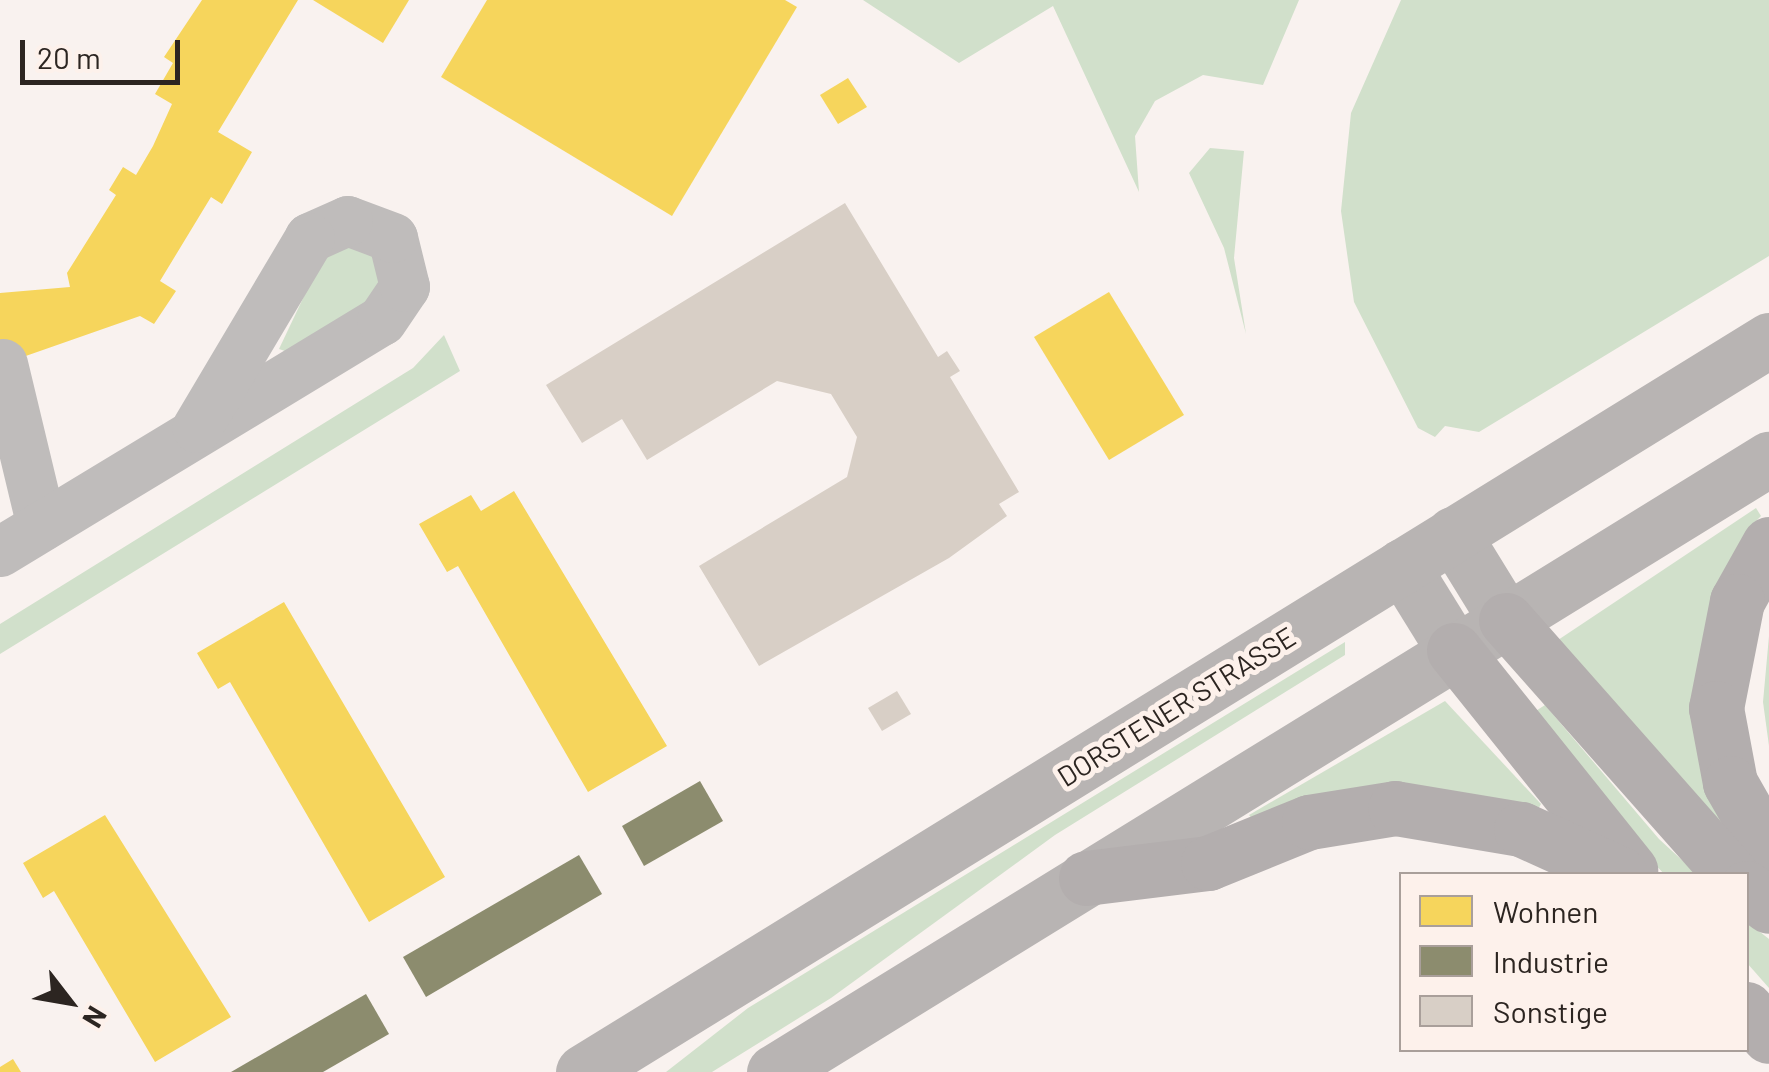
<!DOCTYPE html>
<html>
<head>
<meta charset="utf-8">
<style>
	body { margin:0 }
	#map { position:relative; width:1769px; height:1072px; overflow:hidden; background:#f9f2ef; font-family:Barlow,sans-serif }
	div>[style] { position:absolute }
	.green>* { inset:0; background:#d1e0cb }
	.homes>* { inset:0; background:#f6d55c }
	.industry>* { inset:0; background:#8c8c6e }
	.building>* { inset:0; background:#d8cfc6 }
	.minor>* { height:50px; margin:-25px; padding:0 25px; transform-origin:25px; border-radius:25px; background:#bfbcbb }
	.primary>* { height:55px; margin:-27.5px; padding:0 27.5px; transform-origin:27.5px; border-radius:27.5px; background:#b8b4b3 }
	.motorway>* { height:55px; margin:-27.5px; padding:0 27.5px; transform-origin:27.5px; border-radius:27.5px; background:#b3aeae }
	span { translate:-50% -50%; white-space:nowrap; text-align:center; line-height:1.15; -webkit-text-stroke:10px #fdf1eb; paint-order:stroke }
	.street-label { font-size:28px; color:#2c2521 }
	.legend { position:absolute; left:1399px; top:872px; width:350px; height:180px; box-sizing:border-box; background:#fdf1eb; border:2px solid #a99f9a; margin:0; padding:12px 18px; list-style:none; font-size:30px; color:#2c2521 }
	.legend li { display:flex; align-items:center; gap:20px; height:50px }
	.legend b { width:50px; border:2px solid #a99f9a }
	.north { position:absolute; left:20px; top:952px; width:100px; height:100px; -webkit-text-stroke:8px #fdf1eb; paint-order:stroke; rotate:121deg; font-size:28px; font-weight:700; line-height:40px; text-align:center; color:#2c2521 }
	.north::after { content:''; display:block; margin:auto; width:35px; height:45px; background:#2c2521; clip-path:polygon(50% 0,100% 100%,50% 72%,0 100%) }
	.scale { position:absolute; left:20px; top:40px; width:160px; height:45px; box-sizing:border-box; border:5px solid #2c2521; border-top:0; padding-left:12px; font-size:30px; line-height:35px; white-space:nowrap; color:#2c2521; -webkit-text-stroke:8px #fdf1eb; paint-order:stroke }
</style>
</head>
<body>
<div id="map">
	<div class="green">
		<i style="clip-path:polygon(863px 0,1299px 0,1263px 85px,1203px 75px,1155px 101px,1135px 136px,1139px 192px,1053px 6px,959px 63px)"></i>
		<i style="clip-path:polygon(1401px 0,1769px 0,1769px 256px,1479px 432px,1445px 426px,1435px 437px,1418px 428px,1354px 302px,1341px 211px,1351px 113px)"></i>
		<i style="clip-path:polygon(1210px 148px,1244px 151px,1234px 258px,1246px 334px,1224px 248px,1189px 173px)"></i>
		<i style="clip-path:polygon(347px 243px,377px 257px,383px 279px,369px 302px,288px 352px,279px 349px,324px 254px)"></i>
		<i style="clip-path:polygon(444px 335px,460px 371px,0 654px,0 624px,413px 368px)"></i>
		<i style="clip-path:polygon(1756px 508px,1761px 516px,1752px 525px,1723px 829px,1558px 640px)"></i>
		<i style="clip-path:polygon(1769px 636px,1769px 746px,1763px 702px)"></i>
		<i style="clip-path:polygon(1345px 642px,1345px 655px,1055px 835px,831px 998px,712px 1072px,666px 1072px,748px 1008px)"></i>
		<i style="clip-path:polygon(1445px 701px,1541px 804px,1537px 811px,1257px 825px,1249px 815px)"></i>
		<i style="clip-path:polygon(1545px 705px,1659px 839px,1697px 874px,1664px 874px,1641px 849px,1525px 718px)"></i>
		<i style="clip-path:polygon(1746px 921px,1769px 939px,1769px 988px,1747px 963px)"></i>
	</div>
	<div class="homes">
		<i style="clip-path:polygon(202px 0,298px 0,218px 132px,252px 152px,222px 204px,211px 197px,160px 281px,176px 291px,154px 324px,140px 316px,0 365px,0 293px,70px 287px,67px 273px,116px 195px,109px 190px,123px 167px,136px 175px,153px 146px,172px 104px,155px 94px,173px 63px,164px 57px)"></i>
		<i style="clip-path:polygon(313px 0,409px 0,383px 43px)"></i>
		<i style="clip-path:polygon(487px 0,785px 0,797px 7px,672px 216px,441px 77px)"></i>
		<i style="clip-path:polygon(848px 78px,867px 107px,838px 124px,820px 95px)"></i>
		<i style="clip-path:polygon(1109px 292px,1184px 415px,1109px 460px,1034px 337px)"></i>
		<i style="clip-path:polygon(514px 491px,667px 746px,588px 792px,458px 566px,447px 572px,419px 524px,471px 495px,481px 511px)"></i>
		<i style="clip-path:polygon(284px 602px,445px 877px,369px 922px,230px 682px,218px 689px,197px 653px)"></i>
		<i style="clip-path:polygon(105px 815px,231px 1017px,155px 1062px,54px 891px,43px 898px,23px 863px)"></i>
		<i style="clip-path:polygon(13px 1059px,21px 1072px,0 1072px,0 1067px)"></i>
	</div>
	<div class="industry">
		<i style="clip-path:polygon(700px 781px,723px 821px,644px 866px,622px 826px)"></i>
		<i style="clip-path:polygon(579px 855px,602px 894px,426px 997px,403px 957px)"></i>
		<i style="clip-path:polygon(366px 994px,389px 1034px,323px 1072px,231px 1072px)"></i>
	</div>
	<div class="building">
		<i style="clip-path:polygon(845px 203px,938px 357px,947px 351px,960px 371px,950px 377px,1019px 492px,999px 504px,1007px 516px,949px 558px,759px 666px,699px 566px,847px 477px,857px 437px,831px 394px,777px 381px,647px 460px,622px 419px,582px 443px,546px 385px)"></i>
		<i style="clip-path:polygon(897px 691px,911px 714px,882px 731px,868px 708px)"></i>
	</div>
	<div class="minor">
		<i style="left:3px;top:364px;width:167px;rotate:76.5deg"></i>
		<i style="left:0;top:552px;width:446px;rotate:-31.2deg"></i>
		<i style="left:382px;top:321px;width:41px;rotate:-55.9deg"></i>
		<i style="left:405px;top:287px;width:50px;rotate:-103.8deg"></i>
		<i style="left:393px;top:238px;width:48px;rotate:-159.3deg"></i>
		<i style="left:348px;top:221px;width:42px;rotate:155.9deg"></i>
		<i style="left:310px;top:238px;width:221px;rotate:120.7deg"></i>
	</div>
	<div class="primary">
		<i style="left:1453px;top:534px;width:101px;rotate:58.4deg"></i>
		<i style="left:1402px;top:566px;width:99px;rotate:58.2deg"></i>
		<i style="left:583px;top:1072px;width:1394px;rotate:-31.68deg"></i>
		<i style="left:774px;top:1072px;width:1169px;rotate:-31.64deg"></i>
	</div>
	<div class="motorway">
		<i style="left:1769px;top:544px;width:65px;rotate:119.3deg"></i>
		<i style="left:1737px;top:601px;width:109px;rotate:101.1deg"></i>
		<i style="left:1716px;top:708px;width:76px;rotate:79.4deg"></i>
		<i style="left:1730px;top:783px;width:78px;rotate:60.2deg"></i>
		<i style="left:1506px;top:620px;width:339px;rotate:48.5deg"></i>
		<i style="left:1454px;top:650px;width:282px;rotate:51.3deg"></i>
		<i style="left:1086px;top:878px;width:123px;rotate:-7deg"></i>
		<i style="left:1208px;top:863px;width:109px;rotate:-22.1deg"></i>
		<i style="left:1309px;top:822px;width:87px;rotate:-9.2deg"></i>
		<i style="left:1395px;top:808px;width:128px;rotate:9.5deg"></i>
		<i style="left:1521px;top:829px;width:109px;rotate:24.4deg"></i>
		<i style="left:1746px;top:888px;width:29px;rotate:38deg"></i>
		<i style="left:1746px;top:1009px;width:35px;rotate:50deg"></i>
	</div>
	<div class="street-label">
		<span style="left:1176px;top:706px;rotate:-32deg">DORSTENER STRASSE</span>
	</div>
	<ul class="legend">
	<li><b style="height:28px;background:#f6d55c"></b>Wohnen</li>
	<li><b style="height:28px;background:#8c8c6e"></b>Industrie</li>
	<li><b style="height:28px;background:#d8cfc6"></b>Sonstige</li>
	</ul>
	<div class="north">N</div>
	<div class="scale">20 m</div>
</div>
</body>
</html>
